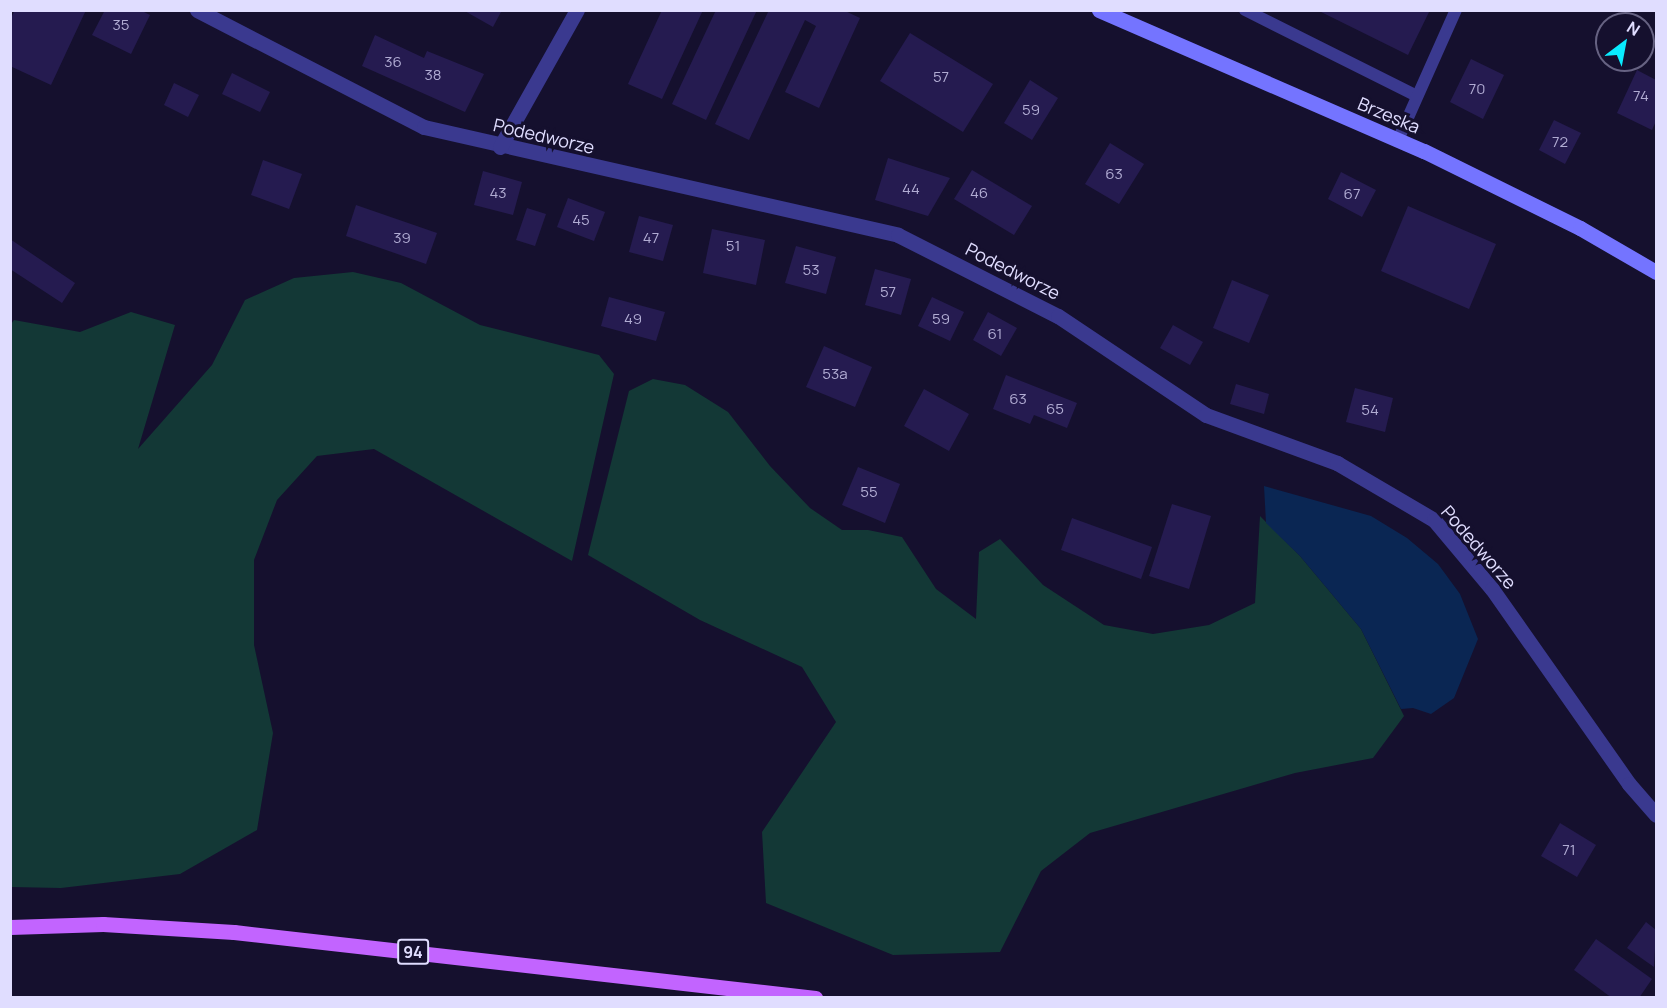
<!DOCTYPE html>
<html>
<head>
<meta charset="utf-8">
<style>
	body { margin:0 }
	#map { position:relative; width:1667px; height:1008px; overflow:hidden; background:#15102e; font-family:Manrope,sans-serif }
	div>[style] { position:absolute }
	.green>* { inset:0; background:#133836 }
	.water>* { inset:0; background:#0a2653 }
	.building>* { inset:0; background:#251b50 }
	.service>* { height:12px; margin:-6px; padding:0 6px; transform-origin:6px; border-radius:6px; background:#3a398f }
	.minor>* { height:15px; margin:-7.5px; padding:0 7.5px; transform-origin:7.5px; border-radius:7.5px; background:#3a398f }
	.secondary>* { height:15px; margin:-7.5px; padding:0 7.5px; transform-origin:7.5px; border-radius:7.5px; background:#7474ff }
	.primary>* { height:15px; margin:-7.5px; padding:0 7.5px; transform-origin:7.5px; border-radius:7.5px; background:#c264ff }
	span { translate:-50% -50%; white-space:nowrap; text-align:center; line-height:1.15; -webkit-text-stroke:6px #15102e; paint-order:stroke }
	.number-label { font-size:15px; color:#b1acd3 }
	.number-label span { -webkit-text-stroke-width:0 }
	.shield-label span { padding:2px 4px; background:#15102e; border:2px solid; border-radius:4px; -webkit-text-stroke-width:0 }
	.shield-label { font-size:16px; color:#e0ddff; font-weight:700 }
	.street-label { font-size:18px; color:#e0ddff }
	.frame { position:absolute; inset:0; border:12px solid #e0ddff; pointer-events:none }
	.north { position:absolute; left:1595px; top:12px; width:60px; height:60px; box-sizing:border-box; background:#15102e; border:2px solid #666282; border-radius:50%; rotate:32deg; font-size:16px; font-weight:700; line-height:24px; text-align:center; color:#e0ddff }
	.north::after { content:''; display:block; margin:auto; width:21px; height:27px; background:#09ebff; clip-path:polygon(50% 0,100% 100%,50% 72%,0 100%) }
</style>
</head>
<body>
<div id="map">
	<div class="green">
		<i style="clip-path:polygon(353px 272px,401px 283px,480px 325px,599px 355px,614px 374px,572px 561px,374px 449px,317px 456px,277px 500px,254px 560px,254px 645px,273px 733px,257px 830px,180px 874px,61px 888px,11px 887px,11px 324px,14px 320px,80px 332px,131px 312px,175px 325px,138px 449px,212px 365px,245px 300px,294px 278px)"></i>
		<i style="clip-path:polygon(653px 379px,685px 385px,728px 412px,770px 466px,810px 508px,842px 530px,868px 530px,902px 537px,936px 589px,976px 619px,979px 552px,1000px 539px,1043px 585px,1104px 625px,1153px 634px,1209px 625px,1255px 603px,1260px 516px,1300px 556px,1361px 629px,1404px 716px,1373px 758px,1295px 773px,1090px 833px,1041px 871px,1000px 952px,893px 955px,766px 903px,762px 832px,836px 722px,802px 667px,700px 620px,588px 555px,629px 391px)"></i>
	</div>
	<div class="water">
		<i style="clip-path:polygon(1264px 486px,1371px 516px,1407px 538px,1438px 564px,1460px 594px,1478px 639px,1454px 698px,1431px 714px,1413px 708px,1401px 709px,1361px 629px,1300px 556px,1266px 523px)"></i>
	</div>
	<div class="building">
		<i style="clip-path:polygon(15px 10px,86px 10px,51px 85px,10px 66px,10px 20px)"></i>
		<i style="clip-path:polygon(105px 10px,140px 10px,150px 15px,131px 54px,92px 35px)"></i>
		<i style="clip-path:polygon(463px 10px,502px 10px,493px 27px)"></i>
		<i style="clip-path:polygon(662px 10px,703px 10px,662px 99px,628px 84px)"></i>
		<i style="clip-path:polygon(716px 10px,757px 10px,706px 120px,672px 104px)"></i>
		<i style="clip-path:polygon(769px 10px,843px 10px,860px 18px,819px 108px,785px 92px,816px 26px,805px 20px,749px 140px,715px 124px)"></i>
		<i style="clip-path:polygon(1317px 10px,1430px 10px,1408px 55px)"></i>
		<i style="clip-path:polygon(910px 33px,993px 84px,963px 132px,880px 81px)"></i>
		<i style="clip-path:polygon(375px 35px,424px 58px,427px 51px,484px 74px,465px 112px,362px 66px)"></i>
		<i style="clip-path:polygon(1471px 59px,1504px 75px,1483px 119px,1450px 102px)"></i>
		<i style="clip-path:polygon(1637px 70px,1656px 80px,1656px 121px,1652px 130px,1617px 113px)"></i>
		<i style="clip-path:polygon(232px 73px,270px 92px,260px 112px,222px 94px)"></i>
		<i style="clip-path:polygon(1030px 80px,1058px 98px,1032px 140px,1004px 123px)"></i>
		<i style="clip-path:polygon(174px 83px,199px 95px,188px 117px,164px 105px)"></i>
		<i style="clip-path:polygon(1554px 120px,1581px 133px,1565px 164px,1539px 150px)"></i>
		<i style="clip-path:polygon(1110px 143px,1144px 164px,1119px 204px,1085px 184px)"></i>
		<i style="clip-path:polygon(888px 158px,950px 178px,928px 216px,875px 200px)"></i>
		<i style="clip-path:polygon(263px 160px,302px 174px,289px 209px,251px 195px)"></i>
		<i style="clip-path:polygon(972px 170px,1032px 206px,1014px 235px,954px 199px)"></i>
		<i style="clip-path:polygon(483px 171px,522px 182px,513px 215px,474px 205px)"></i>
		<i style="clip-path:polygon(1341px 172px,1376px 190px,1362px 217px,1328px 199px)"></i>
		<i style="clip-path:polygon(568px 198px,605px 212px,594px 241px,557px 227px)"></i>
		<i style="clip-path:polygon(356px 205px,437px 233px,426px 264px,346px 236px)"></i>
		<i style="clip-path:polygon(1408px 206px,1496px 244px,1469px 309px,1381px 271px)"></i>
		<i style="clip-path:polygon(527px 208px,546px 214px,535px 246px,516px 240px)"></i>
		<i style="clip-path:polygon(639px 216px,673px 225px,663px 261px,629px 252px)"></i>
		<i style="clip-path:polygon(712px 229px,765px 240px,756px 285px,703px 273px)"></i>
		<i style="clip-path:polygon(10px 239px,75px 283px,62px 303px,10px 269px)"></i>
		<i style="clip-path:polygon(796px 246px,836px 257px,826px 294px,785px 283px)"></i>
		<i style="clip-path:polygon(875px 269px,911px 279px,901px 315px,865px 305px)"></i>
		<i style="clip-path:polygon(1232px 280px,1269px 295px,1249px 343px,1213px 328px)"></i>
		<i style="clip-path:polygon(609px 297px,665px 312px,656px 341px,601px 326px)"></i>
		<i style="clip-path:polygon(932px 297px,964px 312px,950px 341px,918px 326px)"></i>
		<i style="clip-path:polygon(988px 312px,1017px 328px,1001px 356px,973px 340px)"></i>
		<i style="clip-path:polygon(1173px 325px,1203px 342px,1190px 365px,1160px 348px)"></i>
		<i style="clip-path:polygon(824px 346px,872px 367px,855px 407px,806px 387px)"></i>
		<i style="clip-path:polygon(1006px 375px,1077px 403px,1067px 428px,1034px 415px,1030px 424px,993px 409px)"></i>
		<i style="clip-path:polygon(1236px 384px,1269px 394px,1264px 414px,1230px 404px)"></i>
		<i style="clip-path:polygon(1355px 388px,1393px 398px,1385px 432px,1346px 422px)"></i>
		<i style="clip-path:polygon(924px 389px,969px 414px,949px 451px,904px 426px)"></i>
		<i style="clip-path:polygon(858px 467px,900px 484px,885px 523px,842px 505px)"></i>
		<i style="clip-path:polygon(1172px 504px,1211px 516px,1189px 589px,1149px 576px)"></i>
		<i style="clip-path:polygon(1072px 518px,1152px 547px,1141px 579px,1061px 550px)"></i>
		<i style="clip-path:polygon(1560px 823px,1596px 845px,1577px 877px,1541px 856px)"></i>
		<i style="clip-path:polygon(1646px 922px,1656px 930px,1654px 967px,1627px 948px)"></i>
		<i style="clip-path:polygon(1596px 939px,1652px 979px,1639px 998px,1612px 998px,1574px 970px)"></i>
	</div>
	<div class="service">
		<i style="left:1245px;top:10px;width:192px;rotate:26.6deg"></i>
		<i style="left:1398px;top:140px;width:142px;rotate:-66deg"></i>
	</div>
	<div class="minor">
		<i style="left:197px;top:10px;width:255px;rotate:27.3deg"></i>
		<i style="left:424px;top:127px;width:486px;rotate:12.8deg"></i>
		<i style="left:898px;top:235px;width:179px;rotate:26.9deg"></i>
		<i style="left:1058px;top:316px;width:178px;rotate:33.8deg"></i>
		<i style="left:1206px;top:415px;width:140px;rotate:20.1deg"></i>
		<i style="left:1337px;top:463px;width:113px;rotate:30.4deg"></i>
		<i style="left:1434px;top:520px;width:90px;rotate:50deg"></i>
		<i style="left:1492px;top:589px;width:238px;rotate:54.9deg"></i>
		<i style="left:1629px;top:784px;width:41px;rotate:48.9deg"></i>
		<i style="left:500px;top:147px;width:157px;rotate:-60.7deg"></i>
	</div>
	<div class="secondary">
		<i style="left:1099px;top:10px;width:354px;rotate:23.5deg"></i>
		<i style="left:1424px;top:151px;width:174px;rotate:26.3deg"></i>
		<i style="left:1580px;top:228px;width:88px;rotate:30.1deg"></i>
	</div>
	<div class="primary">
		<i style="left:10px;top:927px;width:93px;rotate:-1.8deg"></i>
		<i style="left:103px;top:924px;width:131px;rotate:3.5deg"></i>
		<i style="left:234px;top:932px;width:585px;rotate:6.48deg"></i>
	</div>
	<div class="number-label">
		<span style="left:121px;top:25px">35</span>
		<span style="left:393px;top:62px">36</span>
		<span style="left:433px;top:75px">38</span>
		<span style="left:941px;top:77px">57</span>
		<span style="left:1477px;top:89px">70</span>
		<span style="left:1641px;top:96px">74</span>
		<span style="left:1031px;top:110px">59</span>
		<span style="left:1560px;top:142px">72</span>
		<span style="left:1114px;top:174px">63</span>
		<span style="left:911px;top:189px">44</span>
		<span style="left:498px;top:193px">43</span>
		<span style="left:979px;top:193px">46</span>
		<span style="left:1352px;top:194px">67</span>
		<span style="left:581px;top:220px">45</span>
		<span style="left:402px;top:238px">39</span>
		<span style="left:651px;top:238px">47</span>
		<span style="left:733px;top:246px">51</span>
		<span style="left:811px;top:270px">53</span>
		<span style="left:888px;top:292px">57</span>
		<span style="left:633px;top:319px">49</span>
		<span style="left:941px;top:319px">59</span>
		<span style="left:995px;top:334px">61</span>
		<span style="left:835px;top:374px">53a</span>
		<span style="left:1018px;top:399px">63</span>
		<span style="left:1055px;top:409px">65</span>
		<span style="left:1370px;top:410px">54</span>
		<span style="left:869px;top:492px">55</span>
		<span style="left:1569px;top:850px">71</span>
	</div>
	<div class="shield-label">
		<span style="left:413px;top:952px">94</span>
	</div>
	<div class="street-label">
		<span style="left:1389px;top:115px;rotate:23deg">Brzeska</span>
		<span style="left:544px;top:136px;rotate:13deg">Podedworze</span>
		<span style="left:1013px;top:271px;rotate:27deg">Podedworze</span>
		<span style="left:1479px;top:547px;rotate:49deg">Podedworze</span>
	</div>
	<div class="frame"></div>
	<div class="north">N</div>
</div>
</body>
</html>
